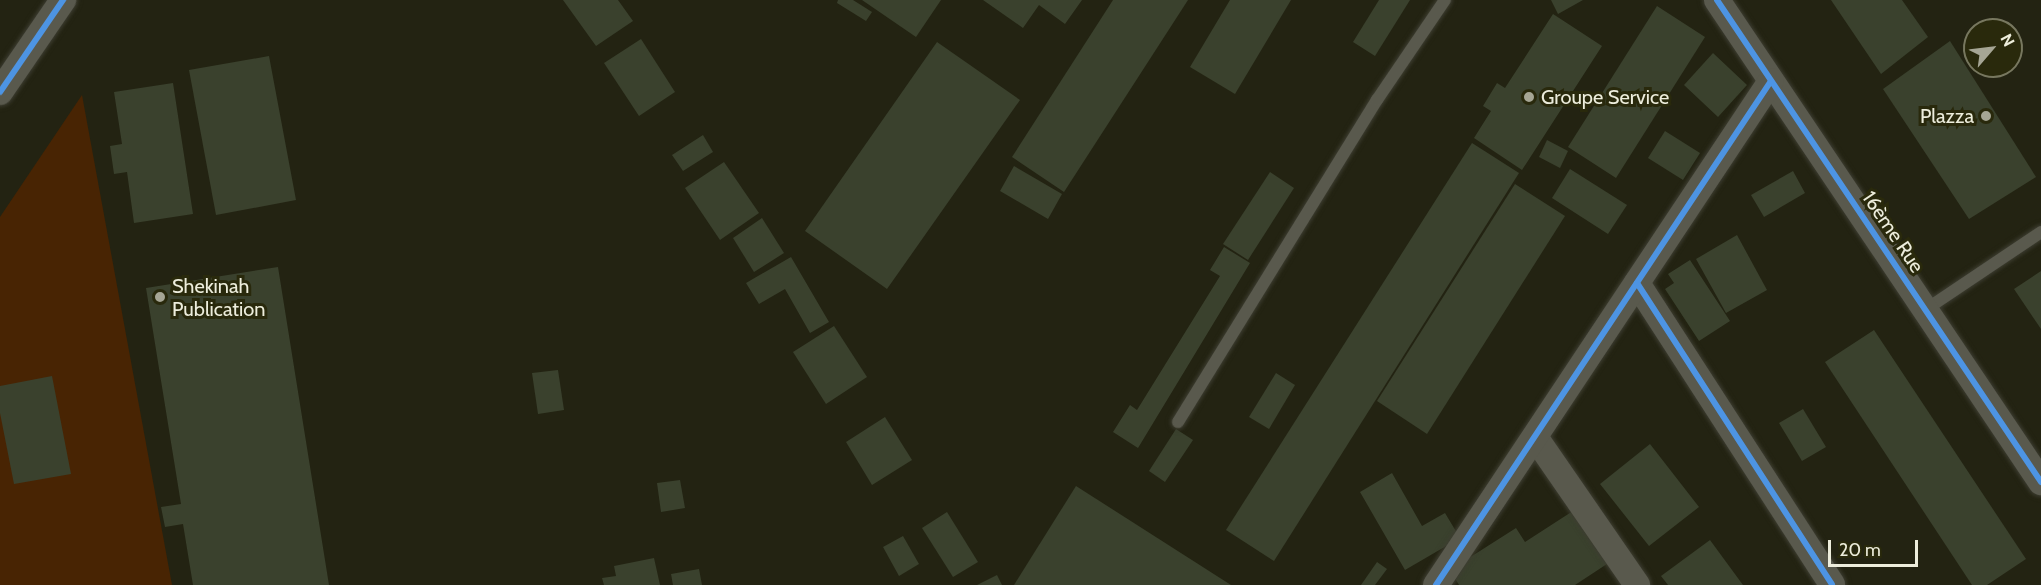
<!DOCTYPE html>
<html>
<head>
<meta charset="utf-8">
<style>
	body { margin:0 }
	#map { position:relative; width:2041px; height:585px; overflow:hidden; background:#232312; font-family:Cabin,sans-serif }
	div>[style] { position:absolute }
	.green>* { inset:0; background:#482403 }
	.building>* { inset:0; background:#3a412d }
	.roads { filter:drop-shadow(0 0 2px #3d3d31) drop-shadow(0 0 2px #3d3d31) }
	.service>* { height:12px; margin:-6px; padding:0 6px; transform-origin:6px; border-radius:6px; background:#59594d }
	.minor>* { height:26px; margin:-13px; padding:0 13px; transform-origin:13px; border-radius:13px; background:#59594d }
	.cycleway>* { height:6px; margin:-3px; padding:0 3px; transform-origin:3px; border-radius:3px; background:#4d94e3 }
	.dots>* { width:16px; height:16px; translate:-50% -50%; box-sizing:border-box; border:3px solid #29290c; border-radius:50% }
	span { translate:-50% -50%; white-space:nowrap; text-align:center; line-height:1.15; -webkit-text-stroke:6px #29290c; paint-order:stroke }
	.poi-label { font-size:20px; color:#ededdc }
	.left { translate:0 -50%; text-align:left }
	.right { translate:-100% -50%; text-align:right }
	.street-label { font-size:20px; color:#ededdc }
	.north { position:absolute; left:1963px; top:18px; width:60px; height:60px; box-sizing:border-box; background:#29290c; border:2px solid #77775f; border-radius:50%; rotate:62deg; font-size:16px; font-weight:700; line-height:24px; text-align:center; color:#ededdc }
	.north::after { content:''; display:block; margin:auto; width:21px; height:27px; background:#a6a695; clip-path:polygon(50% 0,100% 100%,50% 72%,0 100%) }
	.scale { position:absolute; left:1828px; top:540px; width:90px; height:27px; box-sizing:border-box; border:3px solid #ededdc; border-top:0; padding-left:8px; font-size:18px; line-height:21px; white-space:nowrap; color:#ededdc; -webkit-text-stroke:4px #29290c; paint-order:stroke }
</style>
</head>
<body>
<div id="map">
	<div class="green">
		<i style="clip-path:polygon(82px 95px,172px 585px,0 585px,0 217px)"></i>
	</div>
	<div class="building">
		<i style="clip-path:polygon(563px 0,618px 0,633px 21px,596px 46px)"></i>
		<i style="clip-path:polygon(838px 0,853px 0,872px 12px,866px 21px,837px 3px)"></i>
		<i style="clip-path:polygon(862px 0,941px 0,916px 37px)"></i>
		<i style="clip-path:polygon(983px 0,1082px 0,1065px 24px,1039px 5px,1023px 28px)"></i>
		<i style="clip-path:polygon(1113px 0,1188px 0,1064px 192px,1012px 157px)"></i>
		<i style="clip-path:polygon(1230px 0,1291px 0,1235px 94px,1190px 67px)"></i>
		<i style="clip-path:polygon(1379px 0,1410px 0,1375px 56px,1353px 42px)"></i>
		<i style="clip-path:polygon(1551px 0,1583px 0,1558px 14px)"></i>
		<i style="clip-path:polygon(1831px 0,1902px 0,1928px 37px,1881px 74px)"></i>
		<i style="clip-path:polygon(1657px 6px,1705px 37px,1616px 178px,1568px 147px)"></i>
		<i style="clip-path:polygon(1553px 14px,1602px 46px,1522px 170px,1474px 138px,1491px 111px,1483px 106px,1497px 83px,1505px 88px)"></i>
		<i style="clip-path:polygon(641px 39px,675px 92px,639px 116px,604px 63px)"></i>
		<i style="clip-path:polygon(1950px 41px,2036px 177px,1969px 219px,1883px 89px)"></i>
		<i style="clip-path:polygon(937px 42px,1020px 100px,887px 289px,805px 231px)"></i>
		<i style="clip-path:polygon(1713px 53px,1747px 85px,1718px 117px,1684px 85px)"></i>
		<i style="clip-path:polygon(269px 56px,296px 200px,216px 215px,189px 70px)"></i>
		<i style="clip-path:polygon(173px 83px,193px 214px,134px 223px,127px 172px,114px 174px,110px 146px,122px 144px,114px 92px)"></i>
		<i style="clip-path:polygon(1665px 131px,1700px 153px,1683px 180px,1648px 158px)"></i>
		<i style="clip-path:polygon(703px 135px,713px 152px,683px 171px,672px 155px)"></i>
		<i style="clip-path:polygon(1547px 140px,1568px 151px,1560px 168px,1539px 157px)"></i>
		<i style="clip-path:polygon(1472px 143px,1519px 173px,1274px 561px,1226px 530px)"></i>
		<i style="clip-path:polygon(724px 162px,759px 213px,720px 240px,685px 188px)"></i>
		<i style="clip-path:polygon(1014px 166px,1062px 194px,1048px 219px,1000px 191px)"></i>
		<i style="clip-path:polygon(1570px 169px,1627px 205px,1608px 234px,1552px 198px)"></i>
		<i style="clip-path:polygon(1793px 171px,1805px 193px,1764px 217px,1751px 195px)"></i>
		<i style="clip-path:polygon(1270px 172px,1294px 188px,1248px 260px,1223px 244px)"></i>
		<i style="clip-path:polygon(1515px 184px,1565px 216px,1427px 434px,1377px 401px)"></i>
		<i style="clip-path:polygon(762px 218px,784px 253px,754px 272px,733px 238px)"></i>
		<i style="clip-path:polygon(1737px 235px,1767px 290px,1726px 313px,1696px 259px)"></i>
		<i style="clip-path:polygon(1224px 247px,1250px 263px,1138px 448px,1113px 432px,1130px 405px,1137px 410px,1220px 276px,1210px 270px)"></i>
		<i style="clip-path:polygon(791px 257px,829px 322px,810px 333px,785px 289px,759px 304px,746px 283px)"></i>
		<i style="clip-path:polygon(1690px 260px,1730px 321px,1699px 341px,1665px 289px,1674px 283px,1668px 274px)"></i>
		<i style="clip-path:polygon(278px 267px,329px 585px,193px 585px,183px 524px,165px 527px,161px 507px,181px 504px,146px 288px)"></i>
		<i style="clip-path:polygon(2041px 271px,2041px 329px,2014px 289px)"></i>
		<i style="clip-path:polygon(834px 326px,867px 377px,826px 404px,793px 352px)"></i>
		<i style="clip-path:polygon(1874px 330px,2026px 559px,1987px 585px,1972px 585px,1825px 362px)"></i>
		<i style="clip-path:polygon(558px 370px,564px 410px,538px 414px,532px 373px)"></i>
		<i style="clip-path:polygon(1276px 373px,1295px 385px,1269px 429px,1249px 417px)"></i>
		<i style="clip-path:polygon(52px 376px,71px 474px,14px 484px,0 413px,0 386px)"></i>
		<i style="clip-path:polygon(1803px 409px,1826px 447px,1802px 461px,1779px 423px)"></i>
		<i style="clip-path:polygon(885px 417px,912px 460px,872px 485px,846px 442px)"></i>
		<i style="clip-path:polygon(1176px 429px,1193px 440px,1165px 482px,1149px 471px)"></i>
		<i style="clip-path:polygon(1650px 444px,1699px 507px,1649px 546px,1600px 484px)"></i>
		<i style="clip-path:polygon(1392px 473px,1422px 526px,1445px 513px,1460px 538px,1405px 570px,1360px 492px)"></i>
		<i style="clip-path:polygon(680px 480px,685px 508px,661px 512px,657px 483px)"></i>
		<i style="clip-path:polygon(1076px 486px,1231px 585px,1014px 585px)"></i>
		<i style="clip-path:polygon(1576px 509px,1610px 562px,1575px 585px,1459px 585px,1450px 570px,1516px 528px,1525px 542px)"></i>
		<i style="clip-path:polygon(947px 512px,978px 562px,953px 577px,922px 528px)"></i>
		<i style="clip-path:polygon(903px 536px,919px 564px,899px 576px,883px 547px)"></i>
		<i style="clip-path:polygon(1710px 540px,1743px 585px,1668px 585px,1661px 576px)"></i>
		<i style="clip-path:polygon(654px 558px,660px 585px,604px 585px,602px 578px,616px 576px,614px 566px)"></i>
		<i style="clip-path:polygon(1377px 562px,1387px 569px,1375px 585px,1361px 585px)"></i>
		<i style="clip-path:polygon(699px 569px,702px 585px,673px 585px,671px 574px)"></i>
		<i style="clip-path:polygon(997px 575px,1002px 585px,977px 585px)"></i>
	</div>
	<div class="roads">
		<div class="service">
			<i style="left:1925px;top:310px;width:140px;rotate:-33.9deg"></i>
			<i style="left:1178px;top:422px;width:379px;rotate:-58.3deg"></i>
			<i style="left:1377px;top:100px;width:121px;rotate:-55.8deg"></i>
		</div>
		<div class="minor">
			<i style="left:1717px;top:0;width:581px;rotate:56.09deg"></i>
			<i style="left:0;top:92px;width:112px;rotate:-55.6deg"></i>
			<i style="left:1637px;top:283px;width:359px;rotate:57.1deg"></i>
			<i style="left:1535px;top:437px;width:180px;rotate:55.4deg"></i>
			<i style="left:1436px;top:585px;width:605px;rotate:-56.39deg"></i>
		</div>
	</div>
	<div class="cycleway">
		<i style="left:1717px;top:0;width:581px;rotate:56.09deg"></i>
		<i style="left:0;top:92px;width:112px;rotate:-55.6deg"></i>
		<i style="left:1637px;top:283px;width:359px;rotate:57.1deg"></i>
		<i style="left:1436px;top:585px;width:605px;rotate:-56.39deg"></i>
	</div>
	<div class="dots">
		<i style="left:1529px;top:97px;background:#a6a695"></i>
		<i style="left:1986px;top:116px;background:#a6a695"></i>
		<i style="left:160px;top:297px;background:#a6a695"></i>
	</div>
	<div class="poi-label">
		<span class="left" style="left:1541px;top:97px">Groupe Service</span>
		<span class="right" style="left:1974px;top:116px">Plazza</span>
		<span class="left" style="left:172px;top:298px">Shekinah<br>Publication</span>
	</div>
	<div class="street-label">
		<span style="left:1893px;top:232px;rotate:56deg">16ème Rue</span>
	</div>
	<div class="north">N</div>
	<div class="scale">20 m</div>
</div>
</body>
</html>
